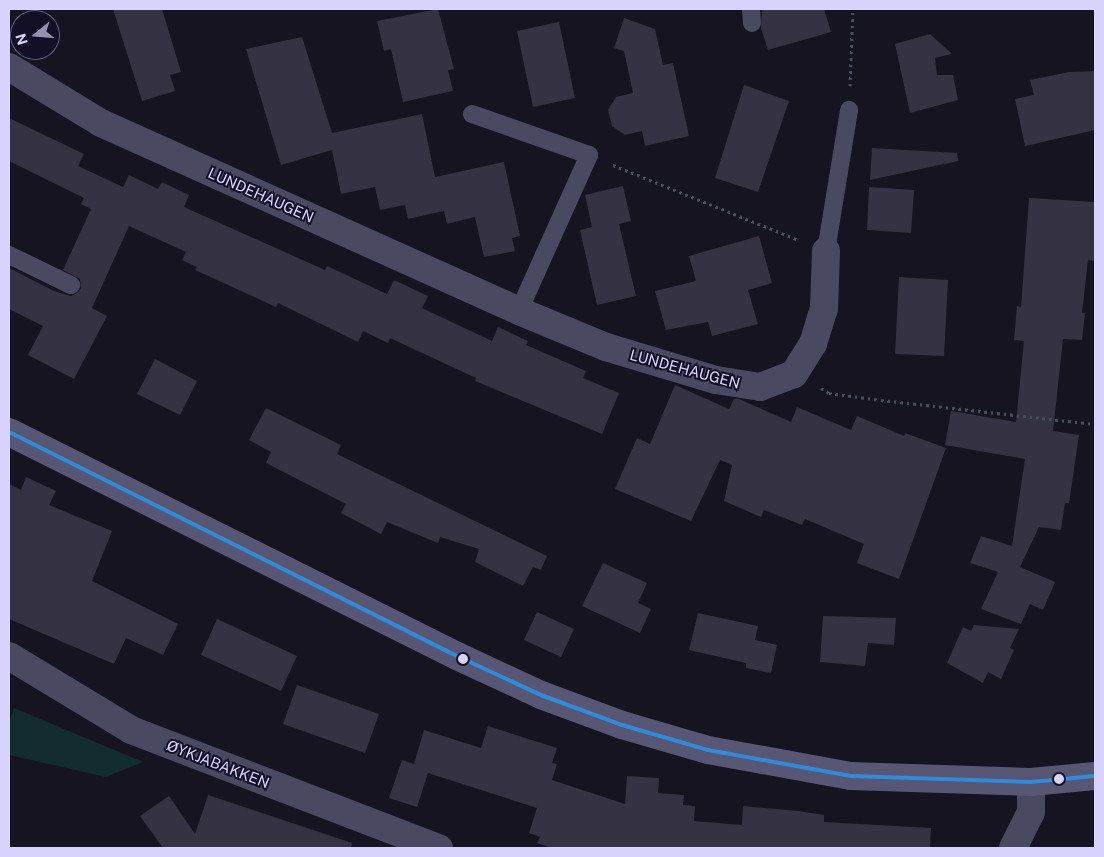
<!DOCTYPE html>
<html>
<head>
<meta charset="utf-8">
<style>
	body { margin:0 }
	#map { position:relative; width:1104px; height:857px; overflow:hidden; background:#161421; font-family:"Public Sans",sans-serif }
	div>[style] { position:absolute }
	.green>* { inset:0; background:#132c2d }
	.building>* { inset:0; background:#343243 }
	.path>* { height:3px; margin-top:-1.5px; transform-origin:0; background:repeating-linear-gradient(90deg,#44505f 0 2.5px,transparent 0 6.5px) }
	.service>* { height:18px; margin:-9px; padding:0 9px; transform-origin:9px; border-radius:9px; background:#4a4962 }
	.minor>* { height:28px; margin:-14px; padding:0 14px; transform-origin:14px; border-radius:14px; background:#4a4962 }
	.secondary>* { height:28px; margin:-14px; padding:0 14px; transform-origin:14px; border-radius:14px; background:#575674 }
	.bus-1>* { height:4px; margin:-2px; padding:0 2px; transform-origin:2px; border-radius:2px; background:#338bd7 }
	.dots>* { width:14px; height:14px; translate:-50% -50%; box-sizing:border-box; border:2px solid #130f26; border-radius:50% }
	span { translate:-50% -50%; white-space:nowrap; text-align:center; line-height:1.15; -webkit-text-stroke:4px #130f26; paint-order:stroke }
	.street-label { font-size:15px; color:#d9d4ff }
	.frame { position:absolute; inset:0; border:10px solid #d9d4ff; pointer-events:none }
	.north { position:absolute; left:10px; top:10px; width:50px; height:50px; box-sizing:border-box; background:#130f26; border:1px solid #625e7d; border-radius:50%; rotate:253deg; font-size:14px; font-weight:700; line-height:20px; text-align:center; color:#d9d4ff }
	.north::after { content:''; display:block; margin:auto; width:18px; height:22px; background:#9591b1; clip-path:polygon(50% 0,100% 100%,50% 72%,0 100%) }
</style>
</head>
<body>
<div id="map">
	<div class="green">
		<i style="clip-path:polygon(14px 708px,143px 762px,106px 777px,9px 755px,9px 723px)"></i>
	</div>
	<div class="building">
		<i style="clip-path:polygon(113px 9px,162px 9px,181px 72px,170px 75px,175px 91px,142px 101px)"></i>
		<i style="clip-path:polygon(438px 9px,454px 69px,448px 70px,453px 91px,403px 102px,391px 49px,384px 51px,377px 21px)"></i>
		<i style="clip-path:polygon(762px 9px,824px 9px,831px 32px,768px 50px,761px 28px)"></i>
		<i style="clip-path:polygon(624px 18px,655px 29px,663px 65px,673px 63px,689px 136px,645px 146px,642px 131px,625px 135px,612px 126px,608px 110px,616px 97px,633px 93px,624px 51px,614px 48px)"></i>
		<i style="clip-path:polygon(559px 22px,575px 98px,533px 107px,517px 31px)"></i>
		<i style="clip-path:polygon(930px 34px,952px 54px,935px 58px,937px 75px,953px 75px,958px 100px,910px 113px,895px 44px)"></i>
		<i style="clip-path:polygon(302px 37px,332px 133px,422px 114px,435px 177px,504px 162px,520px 236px,512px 238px,515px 251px,484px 257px,475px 217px,447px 224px,444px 211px,408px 219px,405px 205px,380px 210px,375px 187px,341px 194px,332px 150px,281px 165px,246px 49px)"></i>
		<i style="clip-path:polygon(1095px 71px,1095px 130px,1025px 146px,1015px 99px,1034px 95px,1030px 80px,1069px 72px)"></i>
		<i style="clip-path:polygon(744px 85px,789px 101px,758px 192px,715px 178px)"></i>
		<i style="clip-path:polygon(9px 118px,84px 154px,78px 166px,123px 187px,129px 175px,158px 189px,162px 182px,189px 195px,184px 207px,325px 270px,327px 266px,387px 294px,394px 280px,428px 296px,422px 308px,492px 341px,498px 327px,528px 341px,526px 345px,586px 371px,583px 378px,619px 393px,602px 434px,475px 381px,476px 378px,390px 338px,388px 343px,363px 331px,358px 342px,278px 303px,276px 307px,195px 270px,197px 267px,182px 260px,186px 252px,129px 226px,92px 308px,107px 316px,74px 379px,28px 355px,43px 326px,9px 309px,9px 268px,54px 291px,71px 296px,77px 293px,81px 289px,80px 279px,63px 270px,91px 209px,81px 204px,84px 198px,9px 161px)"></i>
		<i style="clip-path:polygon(872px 148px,957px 153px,958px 161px,870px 180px)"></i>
		<i style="clip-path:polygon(623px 186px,631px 221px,619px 224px,636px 296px,597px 305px,580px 230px,592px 227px,585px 195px)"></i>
		<i style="clip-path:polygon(869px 187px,914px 190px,911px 233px,867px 230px)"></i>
		<i style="clip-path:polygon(1029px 198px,1095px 202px,1095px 261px,1088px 260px,1082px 313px,1085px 313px,1082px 340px,1063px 339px,1053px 431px,1079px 435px,1069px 503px,1065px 503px,1061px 530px,1039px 527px,1020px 567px,1055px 582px,1043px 610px,1030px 604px,1021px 624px,981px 609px,998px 572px,970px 563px,981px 536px,1012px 546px,1025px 459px,945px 445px,951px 411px,1016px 422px,1024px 341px,1014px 340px,1017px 306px,1021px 307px)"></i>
		<i style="clip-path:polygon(759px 236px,772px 283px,748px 290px,758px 324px,712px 336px,708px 322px,666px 330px,655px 291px,696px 281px,689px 256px)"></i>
		<i style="clip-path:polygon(899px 277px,948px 280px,944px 356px,895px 354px)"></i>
		<i style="clip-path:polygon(155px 359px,197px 381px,180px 415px,137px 394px)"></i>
		<i style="clip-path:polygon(675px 385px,729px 409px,734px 399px,739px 399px,791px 422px,797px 407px,851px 430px,857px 416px,904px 436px,905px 433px,946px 448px,899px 579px,857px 563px,864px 544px,805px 519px,802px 525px,764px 510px,761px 517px,724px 501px,732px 465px,720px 460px,691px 521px,615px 489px,637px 438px,650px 444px)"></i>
		<i style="clip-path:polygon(266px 408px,341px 445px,337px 454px,547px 556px,541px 570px,533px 567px,523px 586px,475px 562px,479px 549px,440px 537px,438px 543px,387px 522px,381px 534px,341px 513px,346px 504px,266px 463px,271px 452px,249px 440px)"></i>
		<i style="clip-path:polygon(26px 477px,56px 491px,49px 505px,112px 531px,92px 581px,178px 624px,163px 655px,126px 638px,114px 664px,9px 619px,9px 484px,21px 490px)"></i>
		<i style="clip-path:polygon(603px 563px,647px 583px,638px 603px,651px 609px,640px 633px,582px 606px)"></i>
		<i style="clip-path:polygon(537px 612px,574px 629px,561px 657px,524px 640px)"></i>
		<i style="clip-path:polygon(698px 613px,758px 626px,755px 640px,777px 645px,771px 673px,746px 668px,746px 663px,689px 650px)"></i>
		<i style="clip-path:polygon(823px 616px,896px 618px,894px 645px,868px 643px,865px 666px,820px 662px)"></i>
		<i style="clip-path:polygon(217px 619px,297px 656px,281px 691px,201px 655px)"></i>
		<i style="clip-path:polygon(974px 625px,1019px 629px,1010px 648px,1014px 650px,1001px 679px,988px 672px,983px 683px,947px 663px,963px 627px,971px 631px)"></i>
		<i style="clip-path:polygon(297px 685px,379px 714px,365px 753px,283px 724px)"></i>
		<i style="clip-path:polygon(488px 726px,557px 748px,552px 763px,557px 764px,552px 780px,625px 804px,627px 776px,659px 778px,658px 793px,684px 795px,683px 805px,695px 806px,694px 821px,742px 825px,743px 806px,798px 811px,824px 815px,824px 822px,931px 828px,930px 848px,552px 848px,537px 843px,540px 837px,529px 833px,537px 808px,428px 773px,417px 807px,389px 798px,402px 760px,414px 764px,424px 730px,481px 748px)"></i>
		<i style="clip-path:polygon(208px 795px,352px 843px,351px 848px,163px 848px,140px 816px,169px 796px,195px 834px)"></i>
	</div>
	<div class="path">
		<i style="left:850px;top:86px;width:77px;rotate:-87.8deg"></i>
		<i style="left:613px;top:165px;width:201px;rotate:22deg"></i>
		<i style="left:821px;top:388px;width:9px;rotate:32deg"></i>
		<i style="left:829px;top:393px;width:52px;rotate:7.7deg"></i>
		<i style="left:881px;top:400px;width:215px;rotate:6.4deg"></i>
	</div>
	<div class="service">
		<i style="left:751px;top:9px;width:14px;rotate:86deg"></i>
		<i style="left:472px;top:114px;width:124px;rotate:19.3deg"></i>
		<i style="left:589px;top:155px;width:171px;rotate:114.2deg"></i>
		<i style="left:826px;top:251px;width:143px;rotate:-80.7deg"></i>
		<i style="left:9px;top:255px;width:69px;rotate:25.8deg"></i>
	</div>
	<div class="minor">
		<i style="left:9px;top:67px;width:108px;rotate:31.3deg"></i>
		<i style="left:101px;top:123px;width:458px;rotate:24.2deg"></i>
		<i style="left:519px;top:311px;width:94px;rotate:22.5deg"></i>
		<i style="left:606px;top:347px;width:115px;rotate:16.7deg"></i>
		<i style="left:716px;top:380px;width:45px;rotate:9deg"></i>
		<i style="left:760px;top:387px;width:36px;rotate:-21deg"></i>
		<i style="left:794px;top:374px;width:36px;rotate:-58deg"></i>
		<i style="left:813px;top:344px;width:37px;rotate:-73deg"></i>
		<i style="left:824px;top:309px;width:58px;rotate:-88deg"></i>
		<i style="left:9px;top:656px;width:143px;rotate:31.2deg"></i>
		<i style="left:131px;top:730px;width:330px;rotate:21deg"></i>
		<i style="left:1013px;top:848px;width:40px;rotate:-63.4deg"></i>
		<i style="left:1031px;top:812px;width:30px;rotate:-90deg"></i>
	</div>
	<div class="secondary">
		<i style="left:9px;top:432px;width:501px;rotate:26.57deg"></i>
		<i style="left:457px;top:656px;width:93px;rotate:24.9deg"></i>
		<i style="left:541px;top:695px;width:86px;rotate:20.3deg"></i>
		<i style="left:622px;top:725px;width:90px;rotate:16.2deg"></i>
		<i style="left:708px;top:750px;width:145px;rotate:10.3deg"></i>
		<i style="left:851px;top:776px;width:180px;rotate:1.9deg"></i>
		<i style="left:1031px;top:782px;width:64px;rotate:-5.4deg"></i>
	</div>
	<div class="bus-1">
		<i style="left:9px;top:432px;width:501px;rotate:26.57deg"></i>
		<i style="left:457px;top:656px;width:93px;rotate:24.9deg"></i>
		<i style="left:541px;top:695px;width:86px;rotate:20.3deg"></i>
		<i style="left:622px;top:725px;width:90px;rotate:16.2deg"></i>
		<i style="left:708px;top:750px;width:145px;rotate:10.3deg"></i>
		<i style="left:851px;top:776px;width:180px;rotate:1.9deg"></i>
		<i style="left:1031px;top:782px;width:64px;rotate:-5.4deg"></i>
	</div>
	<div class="dots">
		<i style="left:463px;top:659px;background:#d9d4ff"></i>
		<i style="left:1059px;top:779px;background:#d9d4ff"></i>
	</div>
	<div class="street-label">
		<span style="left:261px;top:195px;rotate:24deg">LUNDEHAUGEN</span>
		<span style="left:685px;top:369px;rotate:15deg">LUNDEHAUGEN</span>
		<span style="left:218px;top:764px;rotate:21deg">ØYKJABAKKEN</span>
	</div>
	<div class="frame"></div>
	<div class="north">N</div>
</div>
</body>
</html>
